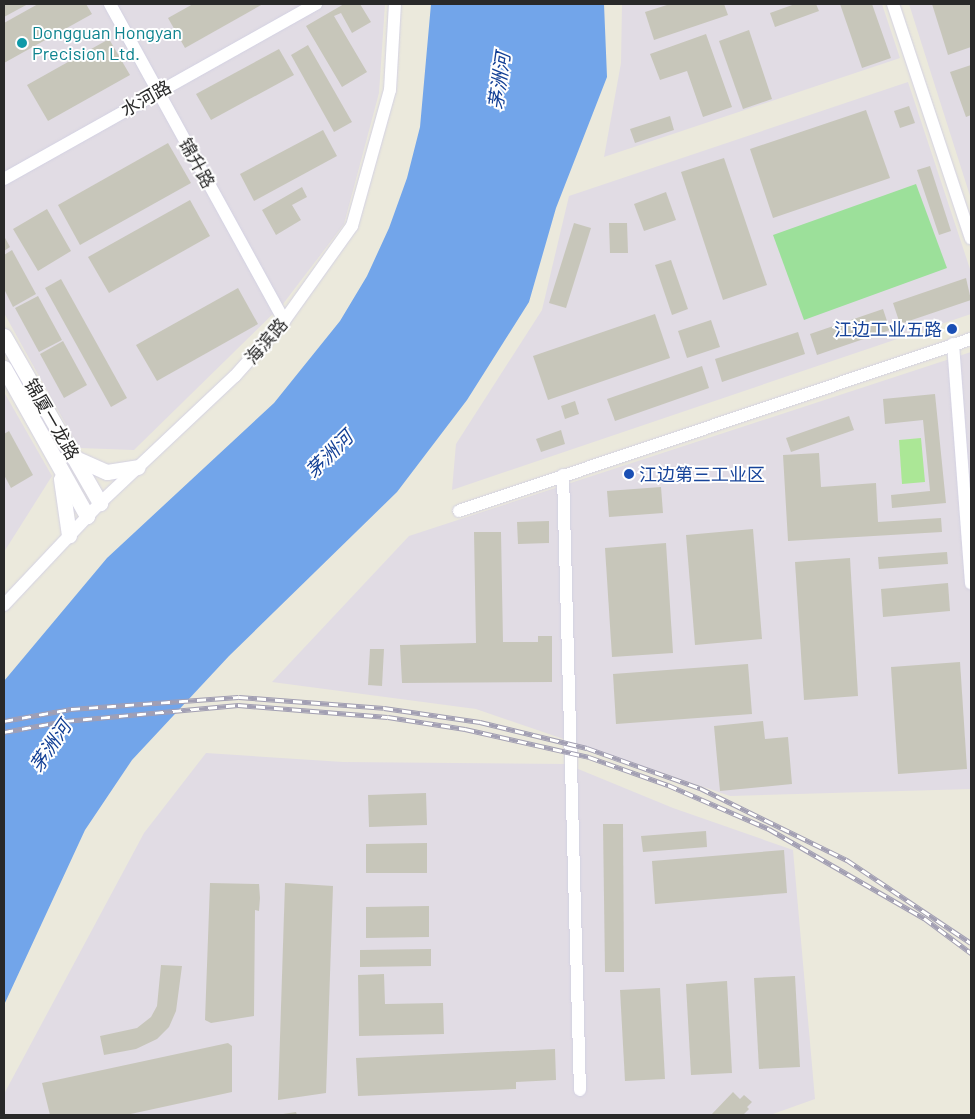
<!DOCTYPE html>
<html>
<head>
<meta charset="utf-8">
<style>
	body { margin:0 }
	#map { position:relative; width:975px; height:1119px; overflow:hidden; background:#ebe9dc; font-family:Barlow,"Noto Sans SC",sans-serif }
	div>[style] { position:absolute }
	.industrial>* { inset:0; background:#e1dce4 }
	.green>* { inset:0; background:#9ce09a }
	.pitch>* { inset:0; background:#abe796 }
	.water>* { inset:0; background:#72a5ea }
	.building>* { inset:0; background:#c7c6ba }
	.roads { filter:drop-shadow(0 0 1px #d3d1e2) drop-shadow(0 0 1px #d3d1e2) }
	.minor>* { height:12px; margin:-6px; padding:0 6px; transform-origin:6px; border-radius:6px; background:#fff }
	.tertiary>* { height:15px; margin:-7.5px; padding:0 7.5px; transform-origin:7.5px; border-radius:7.5px; background:#fff }
	.rail>* { height:5px; margin-top:-2.5px; transform-origin:0; background:repeating-linear-gradient(90deg,#fff 0 9px,#a29fb3 0 18px); box-sizing:border-box; border-block:1px solid #a29fb3 }
	.dots>* { width:14px; height:14px; translate:-50% -50%; box-sizing:border-box; border:2px solid #fff; border-radius:50% }
	span { translate:-50% -50%; white-space:nowrap; text-align:center; line-height:1.15; -webkit-text-stroke:4px #fff; paint-order:stroke }
	.culture-label { font-size:18px; color:#0d838f }
	.left { translate:0 -50%; text-align:left }
	.street-label { font-size:18px; color:#292929 }
	.transit-label { font-size:18px; color:#164399 }
	.right { translate:-100% -50%; text-align:right }
	.water-label { font-size:19px; color:#123f95; font-style:italic }
	.frame { position:absolute; inset:0; border:5px solid #292929; pointer-events:none }
</style>
</head>
<body>
<div id="map">
	<div class="industrial">
		<i style="clip-path:polygon(4px 4px,385px 4px,379px 93px,344px 224px,283px 304px,134px 450px,79px 448px,4px 313px)"></i>
		<i style="clip-path:polygon(622px 4px,882px 4px,900px 58px,604px 157px,621px 63px)"></i>
		<i style="clip-path:polygon(909px 4px,971px 4px,971px 199px)"></i>
		<i style="clip-path:polygon(908px 82px,971px 272px,971px 314px,452px 490px,456px 444px,542px 310px,569px 196px)"></i>
		<i style="clip-path:polygon(971px 352px,971px 789px,730px 796px,476px 709px,272px 682px,409px 536px)"></i>
		<i style="clip-path:polygon(4px 392px,52px 476px,4px 552px)"></i>
		<i style="clip-path:polygon(206px 753px,343px 762px,566px 764px,673px 808px,793px 850px,815px 1099px,770px 1115px,4px 1115px,4px 1094px,144px 833px)"></i>
	</div>
	<div class="green">
		<i style="clip-path:polygon(916px 184px,947px 268px,804px 320px,773px 235px)"></i>
	</div>
	<div class="pitch">
		<i style="clip-path:polygon(921px 438px,925px 482px,902px 484px,899px 440px)"></i>
	</div>
	<div class="water">
		<i style="clip-path:polygon(431px 4px,604px 4px,607px 77px,556px 208px,529px 302px,467px 400px,397px 492px,229px 656px,132px 760px,85px 830px,4px 1005px,4px 681px,107px 558px,274px 403px,340px 321px,367px 276px,389px 228px,407px 178px,420px 127px)"></i>
	</div>
	<div class="building">
		<i style="clip-path:polygon(4px 4px,28px 4px,4px 17px)"></i>
		<i style="clip-path:polygon(38px 4px,86px 4px,92px 14px,4px 63px,4px 23px)"></i>
		<i style="clip-path:polygon(193px 4px,263px 4px,185px 48px,168px 18px)"></i>
		<i style="clip-path:polygon(344px 4px,360px 4px,371px 22px,352px 33px,341px 13px,334px 16px,367px 72px,342px 87px,306px 26px)"></i>
		<i style="clip-path:polygon(670px 4px,724px 4px,728px 15px,654px 40px,645px 12px)"></i>
		<i style="clip-path:polygon(795px 4px,816px 4px,819px 11px,775px 27px,770px 13px)"></i>
		<i style="clip-path:polygon(840px 4px,872px 4px,891px 58px,862px 68px)"></i>
		<i style="clip-path:polygon(932px 4px,971px 4px,971px 47px,948px 55px)"></i>
		<i style="clip-path:polygon(749px 30px,772px 99px,743px 109px,719px 41px)"></i>
		<i style="clip-path:polygon(706px 34px,732px 107px,703px 117px,687px 71px,660px 80px,650px 54px)"></i>
		<i style="clip-path:polygon(109px 39px,130px 75px,48px 121px,27px 85px)"></i>
		<i style="clip-path:polygon(308px 45px,352px 122px,334px 132px,291px 55px)"></i>
		<i style="clip-path:polygon(279px 49px,294px 75px,211px 120px,196px 94px)"></i>
		<i style="clip-path:polygon(971px 65px,971px 115px,966px 117px,950px 72px)"></i>
		<i style="clip-path:polygon(909px 106px,915px 123px,900px 128px,894px 111px)"></i>
		<i style="clip-path:polygon(866px 110px,890px 178px,773px 218px,750px 149px)"></i>
		<i style="clip-path:polygon(670px 116px,674px 130px,635px 143px,630px 129px)"></i>
		<i style="clip-path:polygon(323px 130px,337px 156px,254px 201px,240px 174px)"></i>
		<i style="clip-path:polygon(168px 143px,191px 183px,80px 245px,58px 205px)"></i>
		<i style="clip-path:polygon(724px 158px,767px 285px,723px 300px,681px 172px)"></i>
		<i style="clip-path:polygon(930px 166px,951px 231px,939px 235px,917px 170px)"></i>
		<i style="clip-path:polygon(302px 187px,307px 197px,292px 205px,301px 220px,276px 235px,262px 210px)"></i>
		<i style="clip-path:polygon(666px 192px,676px 220px,644px 231px,634px 204px)"></i>
		<i style="clip-path:polygon(190px 200px,210px 236px,109px 293px,88px 257px)"></i>
		<i style="clip-path:polygon(47px 209px,71px 251px,38px 271px,13px 229px)"></i>
		<i style="clip-path:polygon(574px 223px,591px 228px,566px 308px,549px 303px)"></i>
		<i style="clip-path:polygon(609px 223px,627px 223px,628px 253px,610px 253px)"></i>
		<i style="clip-path:polygon(4px 236px,10px 247px,4px 251px)"></i>
		<i style="clip-path:polygon(12px 250px,36px 294px,13px 307px,4px 289px,4px 255px)"></i>
		<i style="clip-path:polygon(671px 260px,688px 309px,672px 315px,655px 265px)"></i>
		<i style="clip-path:polygon(966px 278px,971px 300px,900px 324px,893px 303px)"></i>
		<i style="clip-path:polygon(61px 279px,127px 398px,111px 407px,45px 288px)"></i>
		<i style="clip-path:polygon(238px 288px,258px 324px,157px 381px,136px 345px)"></i>
		<i style="clip-path:polygon(38px 296px,62px 340px,39px 352px,15px 308px)"></i>
		<i style="clip-path:polygon(883px 309px,890px 330px,817px 355px,810px 334px)"></i>
		<i style="clip-path:polygon(655px 314px,670px 358px,548px 400px,533px 356px)"></i>
		<i style="clip-path:polygon(711px 320px,720px 347px,687px 358px,678px 331px)"></i>
		<i style="clip-path:polygon(798px 332px,805px 354px,722px 382px,715px 359px)"></i>
		<i style="clip-path:polygon(63px 341px,87px 385px,64px 398px,40px 354px)"></i>
		<i style="clip-path:polygon(702px 366px,709px 388px,615px 421px,607px 399px)"></i>
		<i style="clip-path:polygon(935px 394px,946px 503px,892px 508px,891px 495px,930px 491px,923px 420px,885px 424px,883px 399px)"></i>
		<i style="clip-path:polygon(575px 401px,579px 414px,565px 419px,561px 406px)"></i>
		<i style="clip-path:polygon(849px 416px,854px 430px,791px 452px,786px 438px)"></i>
		<i style="clip-path:polygon(561px 430px,565px 444px,541px 452px,536px 439px)"></i>
		<i style="clip-path:polygon(9px 431px,33px 475px,11px 488px,4px 475px,4px 434px)"></i>
		<i style="clip-path:polygon(819px 453px,821px 487px,876px 483px,878px 522px,941px 518px,942px 532px,788px 541px,783px 455px)"></i>
		<i style="clip-path:polygon(661px 487px,663px 513px,609px 517px,607px 491px)"></i>
		<i style="clip-path:polygon(549px 521px,549px 543px,518px 544px,517px 522px)"></i>
		<i style="clip-path:polygon(753px 529px,762px 639px,695px 645px,686px 535px)"></i>
		<i style="clip-path:polygon(474px 532px,501px 532px,503px 642px,538px 642px,538px 636px,552px 636px,552px 682px,402px 683px,400px 645px,476px 643px)"></i>
		<i style="clip-path:polygon(666px 543px,673px 653px,612px 657px,605px 548px)"></i>
		<i style="clip-path:polygon(947px 552px,948px 564px,879px 569px,878px 557px)"></i>
		<i style="clip-path:polygon(850px 558px,858px 696px,804px 700px,795px 562px)"></i>
		<i style="clip-path:polygon(948px 583px,950px 611px,883px 617px,881px 589px)"></i>
		<i style="clip-path:polygon(370px 649px,384px 649px,382px 686px,368px 685px)"></i>
		<i style="clip-path:polygon(960px 662px,967px 769px,898px 774px,891px 667px)"></i>
		<i style="clip-path:polygon(748px 664px,752px 714px,616px 724px,613px 674px)"></i>
		<i style="clip-path:polygon(763px 721px,765px 739px,788px 737px,792px 784px,720px 791px,714px 726px)"></i>
		<i style="clip-path:polygon(426px 793px,427px 825px,369px 827px,368px 795px)"></i>
		<i style="clip-path:polygon(603px 824px,623px 824px,624px 972px,605px 972px)"></i>
		<i style="clip-path:polygon(706px 831px,707px 847px,643px 852px,641px 836px)"></i>
		<i style="clip-path:polygon(427px 843px,427px 873px,366px 873px,366px 844px)"></i>
		<i style="clip-path:polygon(784px 850px,787px 893px,655px 904px,652px 861px)"></i>
		<i style="clip-path:polygon(210px 883px,259px 884px,260px 898px,259px 911px,255px 910px,254px 1016px,211px 1023px,205px 1020px)"></i>
		<i style="clip-path:polygon(285px 883px,333px 886px,326px 1093px,278px 1100px)"></i>
		<i style="clip-path:polygon(429px 906px,429px 937px,366px 938px,366px 907px)"></i>
		<i style="clip-path:polygon(431px 949px,431px 966px,360px 967px,360px 950px)"></i>
		<i style="clip-path:polygon(161px 965px,182px 966px,176px 1011px,169px 1027px,157px 1039px,136px 1049px,104px 1055px,100px 1036px,137px 1028px,151px 1017px,157px 1006px)"></i>
		<i style="clip-path:polygon(384px 974px,385px 1004px,443px 1003px,444px 1034px,359px 1036px,358px 975px)"></i>
		<i style="clip-path:polygon(795px 976px,800px 1067px,759px 1069px,754px 978px)"></i>
		<i style="clip-path:polygon(727px 981px,732px 1073px,691px 1075px,686px 984px)"></i>
		<i style="clip-path:polygon(660px 988px,665px 1079px,625px 1081px,620px 990px)"></i>
		<i style="clip-path:polygon(228px 1043px,232px 1046px,232px 1092px,126px 1115px,50px 1115px,42px 1083px)"></i>
		<i style="clip-path:polygon(555px 1049px,556px 1080px,516px 1082px,516px 1089px,358px 1096px,356px 1058px)"></i>
		<i style="clip-path:polygon(733px 1092px,740px 1099px,744px 1095px,752px 1102px,747px 1107px,749px 1109px,743px 1115px,711px 1115px)"></i>
		<i style="clip-path:polygon(296px 1112px,297px 1115px,283px 1115px,283px 1114px)"></i>
	</div>
	<div class="roads">
		<div class="minor">
			<i style="left:110px;top:4px;width:362px;rotate:61.2deg"></i>
			<i style="left:893px;top:4px;width:247px;rotate:71.6deg"></i>
			<i style="left:4px;top:179px;width:358px;rotate:-29.3deg"></i>
			<i style="left:953px;top:344px;width:240px;rotate:85.7deg"></i>
			<i style="left:563px;top:475px;width:615px;rotate:88.42deg"></i>
			<i style="left:459px;top:511px;width:540px;rotate:-18.57deg"></i>
			<i style="left:4px;top:605px;width:140px;rotate:-46.7deg"></i>
			<i style="left:100px;top:503px;width:185px;rotate:-43.3deg"></i>
			<i style="left:235px;top:376px;width:74px;rotate:-48.3deg"></i>
			<i style="left:284px;top:321px;width:117px;rotate:-54.4deg"></i>
			<i style="left:352px;top:226px;width:141px;rotate:-74.4deg"></i>
			<i style="left:390px;top:90px;width:86px;rotate:-86.7deg"></i>
		</div>
		<div class="tertiary">
			<i style="left:4px;top:336px;width:193px;rotate:60.1deg"></i>
			<i style="left:4px;top:368px;width:170px;rotate:60.7deg"></i>
			<i style="left:73px;top:457px;width:37px;rotate:24deg"></i>
			<i style="left:107px;top:472px;width:31px;rotate:-9deg"></i>
			<i style="left:61px;top:479px;width:57px;rotate:81.9deg"></i>
		</div>
	</div>
	<div class="rail">
		<i style="left:4px;top:721px;width:68px;rotate:-10.2deg"></i>
		<i style="left:71px;top:709px;width:168px;rotate:-4.1deg"></i>
		<i style="left:239px;top:697px;width:145px;rotate:4.3deg"></i>
		<i style="left:384px;top:708px;width:97px;rotate:8.3deg"></i>
		<i style="left:480px;top:722px;width:110px;rotate:13.7deg"></i>
		<i style="left:587px;top:748px;width:120px;rotate:19.5deg"></i>
		<i style="left:700px;top:788px;width:164px;rotate:26.1deg"></i>
		<i style="left:847px;top:860px;width:149px;rotate:33.8deg"></i>
		<i style="left:4px;top:732px;width:62px;rotate:-10.2deg"></i>
		<i style="left:65px;top:721px;width:174px;rotate:-5.3deg"></i>
		<i style="left:238px;top:705px;width:150px;rotate:4.6deg"></i>
		<i style="left:388px;top:717px;width:78px;rotate:8.9deg"></i>
		<i style="left:465px;top:729px;width:127px;rotate:12.7deg"></i>
		<i style="left:589px;top:757px;width:84px;rotate:19.5deg"></i>
		<i style="left:668px;top:785px;width:110px;rotate:23.5deg"></i>
		<i style="left:769px;top:829px;width:179px;rotate:29.9deg"></i>
		<i style="left:924px;top:918px;width:59px;rotate:36.7deg"></i>
	</div>
	<div class="dots">
		<i style="left:22px;top:43px;background:#0f9aa8"></i>
		<i style="left:952px;top:329px;background:#1a4fb4"></i>
		<i style="left:629px;top:474px;background:#1a4fb4"></i>
	</div>
	<div class="culture-label">
		<span class="left" style="left:32px;top:43px">Dongguan Hongyan<br>Precision Ltd.</span>
	</div>
	<div class="street-label">
		<span style="left:146px;top:98px;rotate:-29deg">水河路</span>
		<span style="left:197px;top:163px;rotate:61deg">锦升路</span>
		<span style="left:266px;top:341px;rotate:-49deg">海滨路</span>
		<span style="left:52px;top:419px;rotate:60deg">锦厦一龙路</span>
	</div>
	<div class="transit-label">
		<span class="right" style="left:942px;top:329px">江边工业五路</span>
		<span class="left" style="left:639px;top:474px">江边第三工业区</span>
	</div>
	<div class="water-label">
		<span style="left:499px;top:81px;rotate:-82deg">茅洲河</span>
		<span style="left:329px;top:454px;rotate:-45deg">茅洲河</span>
		<span style="left:50px;top:746px;rotate:-56deg">茅洲河</span>
	</div>
	<div class="frame"></div>
</div>
</body>
</html>
